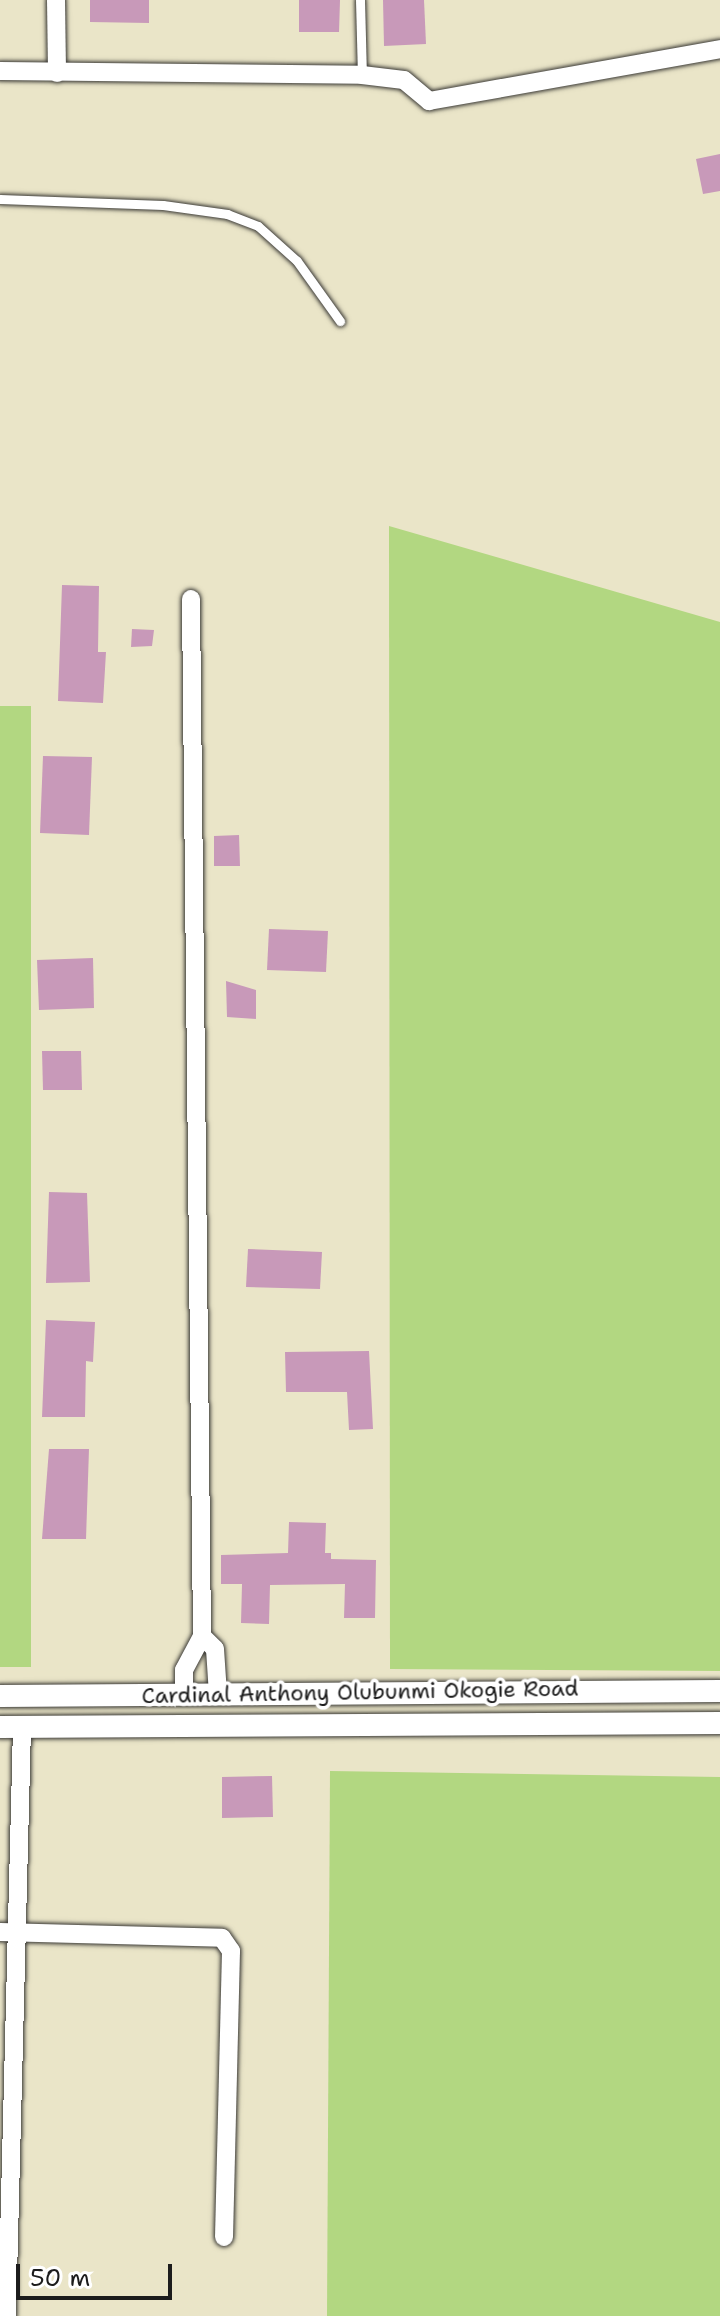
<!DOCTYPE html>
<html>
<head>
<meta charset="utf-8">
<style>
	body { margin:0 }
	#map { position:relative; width:720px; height:2316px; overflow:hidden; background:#eae5c8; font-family:"Shantell Sans",sans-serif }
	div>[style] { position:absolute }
	.green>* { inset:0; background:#b2d781 }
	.building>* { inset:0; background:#c899b9 }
	.roads { filter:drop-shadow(0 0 2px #3b3a36) drop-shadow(0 0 2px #3b3a36) }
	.service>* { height:9px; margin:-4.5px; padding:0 4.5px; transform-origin:4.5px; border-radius:4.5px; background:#fff }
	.minor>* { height:18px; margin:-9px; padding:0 9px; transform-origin:9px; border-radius:9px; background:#fff }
	.tertiary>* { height:22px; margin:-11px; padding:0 11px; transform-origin:11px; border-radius:11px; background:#fff }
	span { translate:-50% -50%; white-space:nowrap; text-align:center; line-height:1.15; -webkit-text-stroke:7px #fff; paint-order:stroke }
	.street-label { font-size:22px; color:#1c1c1c }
	.scale { position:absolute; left:16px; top:2264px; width:156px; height:36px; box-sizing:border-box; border:4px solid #1c1c1c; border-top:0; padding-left:10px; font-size:24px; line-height:28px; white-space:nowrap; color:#1c1c1c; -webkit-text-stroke:6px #fff; paint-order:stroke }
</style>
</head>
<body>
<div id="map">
	<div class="green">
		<i style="clip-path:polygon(389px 526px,720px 622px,720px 1671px,390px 1669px)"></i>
		<i style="clip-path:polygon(0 706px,31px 706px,31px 1667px,0 1667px)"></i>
		<i style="clip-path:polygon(330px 1771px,720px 1777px,720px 2316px,327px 2316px)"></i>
	</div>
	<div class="building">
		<i style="clip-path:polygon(90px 0,149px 0,149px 23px,90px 22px)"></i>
		<i style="clip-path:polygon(299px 0,340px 0,339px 32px,299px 32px)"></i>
		<i style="clip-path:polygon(383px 0,424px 0,426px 44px,384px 46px)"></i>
		<i style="clip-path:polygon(720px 154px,720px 191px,703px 194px,696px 159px)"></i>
		<i style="clip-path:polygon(62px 585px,99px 586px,98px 652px,106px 652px,103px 703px,58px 701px)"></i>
		<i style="clip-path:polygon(132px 629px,154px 630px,152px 646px,131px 647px)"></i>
		<i style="clip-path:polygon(43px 756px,92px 757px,89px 835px,40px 833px)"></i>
		<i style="clip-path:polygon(239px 835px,240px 866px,214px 866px,214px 836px)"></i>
		<i style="clip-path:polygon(269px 929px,328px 931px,326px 972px,267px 970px)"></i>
		<i style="clip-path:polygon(93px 958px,94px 1008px,39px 1010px,37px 960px)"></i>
		<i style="clip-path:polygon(226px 981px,256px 990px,256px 1019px,227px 1017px)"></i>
		<i style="clip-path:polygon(42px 1051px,81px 1051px,82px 1090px,43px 1090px)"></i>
		<i style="clip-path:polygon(49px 1192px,87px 1193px,90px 1282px,46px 1283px)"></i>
		<i style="clip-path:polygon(248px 1249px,322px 1252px,320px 1289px,246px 1287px)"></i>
		<i style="clip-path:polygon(46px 1320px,95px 1322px,93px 1362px,86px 1361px,85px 1417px,42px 1417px)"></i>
		<i style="clip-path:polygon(369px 1351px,373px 1429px,349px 1430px,347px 1392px,286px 1392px,285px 1352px)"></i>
		<i style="clip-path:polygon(49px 1449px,89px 1449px,86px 1539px,42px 1539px)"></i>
		<i style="clip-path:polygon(289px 1522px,326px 1523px,325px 1553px,331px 1553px,331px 1559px,376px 1560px,375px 1618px,344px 1618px,345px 1584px,270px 1585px,269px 1624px,241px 1623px,242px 1584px,221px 1584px,221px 1555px,288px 1553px)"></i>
		<i style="clip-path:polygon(272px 1776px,273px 1817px,222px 1818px,222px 1777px)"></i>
	</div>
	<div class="roads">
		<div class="service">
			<i style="left:360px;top:0;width:75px;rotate:88.5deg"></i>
			<i style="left:0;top:199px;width:163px;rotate:2.1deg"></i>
			<i style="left:163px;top:205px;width:65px;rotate:8deg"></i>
			<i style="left:227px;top:214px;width:33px;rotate:21deg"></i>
			<i style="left:258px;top:226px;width:52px;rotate:41.9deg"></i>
			<i style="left:297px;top:261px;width:74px;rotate:54.4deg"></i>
		</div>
		<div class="minor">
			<i style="left:56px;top:0;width:73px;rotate:89.2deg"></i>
			<i style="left:0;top:71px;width:362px;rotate:0.6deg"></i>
			<i style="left:362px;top:75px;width:42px;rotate:6.8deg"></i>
			<i style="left:404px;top:80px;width:33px;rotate:40deg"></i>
			<i style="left:429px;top:101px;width:296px;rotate:-10.1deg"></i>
			<i style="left:202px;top:1636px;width:18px;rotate:45deg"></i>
			<i style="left:215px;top:1649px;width:45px;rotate:86.2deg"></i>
			<i style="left:184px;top:1696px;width:26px;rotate:-90deg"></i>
			<i style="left:184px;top:1670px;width:38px;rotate:-62deg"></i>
			<i style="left:202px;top:1636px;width:1037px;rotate:-90.61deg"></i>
			<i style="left:0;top:1932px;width:222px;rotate:1.5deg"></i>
			<i style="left:222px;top:1938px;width:16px;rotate:55deg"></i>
			<i style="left:231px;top:1951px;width:286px;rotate:91.4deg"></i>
			<i style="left:7px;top:2316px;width:590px;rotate:-88.54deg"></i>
		</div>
		<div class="tertiary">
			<i style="left:0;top:1696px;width:720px;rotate:-0.4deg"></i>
			<i style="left:0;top:1727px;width:720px;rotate:-0.32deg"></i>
		</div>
	</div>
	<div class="street-label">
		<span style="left:360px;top:1692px;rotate:-1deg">Cardinal Anthony Olubunmi Okogie Road</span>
	</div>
	<div class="scale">50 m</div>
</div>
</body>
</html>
